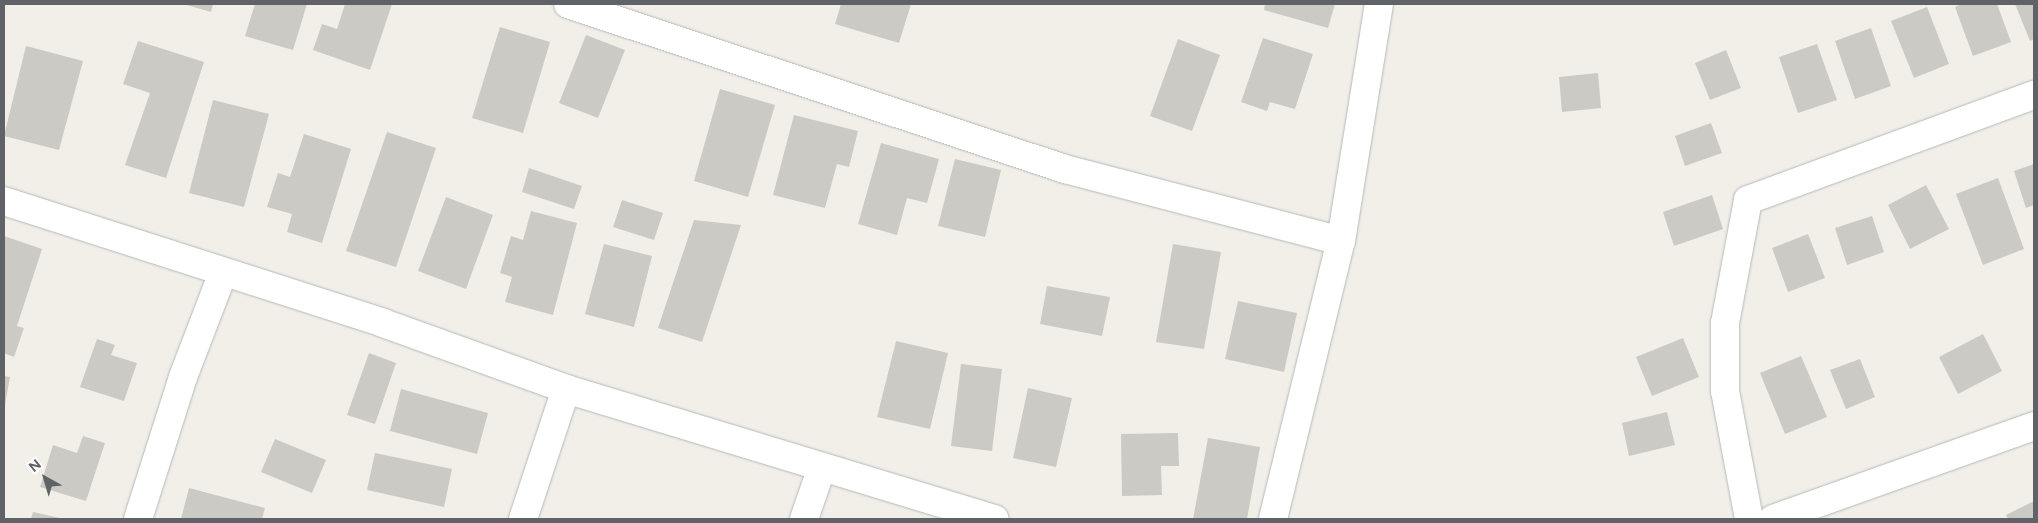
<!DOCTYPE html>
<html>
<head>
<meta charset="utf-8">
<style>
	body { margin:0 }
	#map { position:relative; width:2038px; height:523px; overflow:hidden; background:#f1efe8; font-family:Figtree,sans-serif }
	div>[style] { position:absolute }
	.building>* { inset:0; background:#cccac5 }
	.roads { filter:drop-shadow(0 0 1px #b5b8bc) drop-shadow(0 0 1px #b5b8bc) }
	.street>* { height:28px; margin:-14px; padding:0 14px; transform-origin:14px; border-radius:14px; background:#fff }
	span { translate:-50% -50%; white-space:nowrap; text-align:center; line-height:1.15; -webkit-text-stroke:4px #fff; paint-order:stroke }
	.frame { position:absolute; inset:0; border:5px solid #5f6368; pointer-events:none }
	.north { position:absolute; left:20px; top:453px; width:50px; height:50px; -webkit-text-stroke:4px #fff; paint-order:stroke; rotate:321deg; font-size:14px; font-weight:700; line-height:20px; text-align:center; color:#5f6368 }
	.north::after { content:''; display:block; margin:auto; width:18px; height:22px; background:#5f6368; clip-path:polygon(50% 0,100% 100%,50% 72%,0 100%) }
</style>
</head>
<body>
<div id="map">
	<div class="building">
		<i style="clip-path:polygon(183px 4px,213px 4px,211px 12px)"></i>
		<i style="clip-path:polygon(255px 4px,307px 4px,293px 50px,245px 36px)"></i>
		<i style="clip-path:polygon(345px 4px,392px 4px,370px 70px,313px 50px,322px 24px,337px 29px)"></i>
		<i style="clip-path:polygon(841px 4px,911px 4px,899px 43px,835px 24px)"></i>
		<i style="clip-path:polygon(1265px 4px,1335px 4px,1328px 28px,1264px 10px)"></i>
		<i style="clip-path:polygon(1961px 4px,1997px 4px,2011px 42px,1973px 56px,1955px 7px)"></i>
		<i style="clip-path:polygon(2015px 4px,2034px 4px,2034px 39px,2030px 41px)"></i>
		<i style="clip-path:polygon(1927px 7px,1949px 64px,1914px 78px,1891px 21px)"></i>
		<i style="clip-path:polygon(500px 27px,550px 42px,523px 133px,472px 118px)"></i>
		<i style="clip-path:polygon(1871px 28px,1891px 86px,1855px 99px,1835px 41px)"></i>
		<i style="clip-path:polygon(586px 35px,625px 50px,598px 118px,559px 103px)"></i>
		<i style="clip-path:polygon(1263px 38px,1313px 54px,1295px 109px,1270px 102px,1267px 111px,1241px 102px)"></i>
		<i style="clip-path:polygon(1178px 39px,1220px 55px,1192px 131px,1150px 116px)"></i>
		<i style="clip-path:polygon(138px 41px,204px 62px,166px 178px,125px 165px,150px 93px,123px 84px)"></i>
		<i style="clip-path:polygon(1817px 44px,1837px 100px,1798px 113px,1779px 57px)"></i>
		<i style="clip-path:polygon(26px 46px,83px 61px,59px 150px,4px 136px)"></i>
		<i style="clip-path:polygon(1726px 50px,1741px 88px,1710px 100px,1695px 63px)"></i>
		<i style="clip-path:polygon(1598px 73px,1601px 108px,1562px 112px,1559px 77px)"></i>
		<i style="clip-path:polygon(720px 89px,775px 105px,748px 197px,694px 181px)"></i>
		<i style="clip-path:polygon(213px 100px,269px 114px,244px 207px,189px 193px)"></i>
		<i style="clip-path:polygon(794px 115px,858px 131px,849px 167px,837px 164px,825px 208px,773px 195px)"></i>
		<i style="clip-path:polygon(1711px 123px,1722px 153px,1685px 166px,1675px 136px)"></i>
		<i style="clip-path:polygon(387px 132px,436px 148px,396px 267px,346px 251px)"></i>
		<i style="clip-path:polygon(304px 134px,351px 149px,322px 243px,287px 232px,292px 214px,267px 207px,278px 173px,290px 177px)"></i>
		<i style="clip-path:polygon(881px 143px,939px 159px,927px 203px,907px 198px,897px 235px,858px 224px)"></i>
		<i style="clip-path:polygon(955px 159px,1001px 170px,985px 237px,938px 226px)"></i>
		<i style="clip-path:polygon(2034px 164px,2034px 205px,2026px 208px,2014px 171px)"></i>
		<i style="clip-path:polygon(529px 168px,582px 186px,574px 209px,522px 192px)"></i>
		<i style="clip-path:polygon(1998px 178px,2024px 249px,1983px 265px,1956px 194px)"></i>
		<i style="clip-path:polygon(1926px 185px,1949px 229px,1910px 249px,1888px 205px)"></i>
		<i style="clip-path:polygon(1712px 195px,1723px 229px,1674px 246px,1663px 212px)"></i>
		<i style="clip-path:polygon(446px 197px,493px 215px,466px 289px,418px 271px)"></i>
		<i style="clip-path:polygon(622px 200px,663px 213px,654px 240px,613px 227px)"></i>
		<i style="clip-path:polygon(531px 211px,577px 223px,553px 315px,505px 302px,512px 277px,500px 273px,511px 236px,523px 240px)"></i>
		<i style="clip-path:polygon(1872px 216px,1884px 252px,1847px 265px,1835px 228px)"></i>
		<i style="clip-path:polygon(694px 220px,741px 225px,702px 342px,658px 328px)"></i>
		<i style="clip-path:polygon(1808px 234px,1825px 278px,1788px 292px,1772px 248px)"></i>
		<i style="clip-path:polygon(4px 236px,42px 249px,17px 326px,24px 328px,14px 357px,4px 353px)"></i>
		<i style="clip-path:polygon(604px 244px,652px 256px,634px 327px,585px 314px)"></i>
		<i style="clip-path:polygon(1173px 244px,1221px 252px,1204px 349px,1156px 342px)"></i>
		<i style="clip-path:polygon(1047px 286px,1110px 297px,1102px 336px,1040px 324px)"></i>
		<i style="clip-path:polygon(1238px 301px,1297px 313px,1284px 372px,1225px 359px)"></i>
		<i style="clip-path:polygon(1983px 334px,2002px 371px,1958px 394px,1939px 357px)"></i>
		<i style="clip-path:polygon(1683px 338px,1699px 377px,1652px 396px,1636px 357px)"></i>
		<i style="clip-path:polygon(97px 339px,115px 345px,111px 355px,137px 363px,124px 401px,80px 387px)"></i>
		<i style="clip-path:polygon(896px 341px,948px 353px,930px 429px,877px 417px)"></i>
		<i style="clip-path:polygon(369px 353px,396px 363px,375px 424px,347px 415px)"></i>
		<i style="clip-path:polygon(1801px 356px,1827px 417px,1785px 434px,1760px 373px)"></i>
		<i style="clip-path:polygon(1860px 359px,1875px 397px,1846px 409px,1830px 370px)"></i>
		<i style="clip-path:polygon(961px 364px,1002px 369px,992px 451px,951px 446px)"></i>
		<i style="clip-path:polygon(4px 376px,10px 377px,5px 405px,4px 405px)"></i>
		<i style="clip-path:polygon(1028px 388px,1072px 398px,1056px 467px,1013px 458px)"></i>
		<i style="clip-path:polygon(401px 389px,488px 413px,477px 454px,390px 431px)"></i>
		<i style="clip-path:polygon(1667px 412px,1675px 445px,1629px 456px,1622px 423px)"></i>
		<i style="clip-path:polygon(1178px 433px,1179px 466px,1161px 466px,1162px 495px,1122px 496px,1121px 434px)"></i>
		<i style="clip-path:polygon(83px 436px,105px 443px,86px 501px,40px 487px,53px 445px,77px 453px)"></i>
		<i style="clip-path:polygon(1208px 438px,1260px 447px,1247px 519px,1193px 519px)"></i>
		<i style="clip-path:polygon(275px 439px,326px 460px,312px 493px,261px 472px)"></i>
		<i style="clip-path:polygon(375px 453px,452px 469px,444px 507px,367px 490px)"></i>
		<i style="clip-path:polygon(189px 488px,265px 508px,262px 519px,181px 519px)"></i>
		<i style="clip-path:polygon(2034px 501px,2034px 519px,2008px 519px,2006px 515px)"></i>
		<i style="clip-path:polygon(33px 512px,60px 518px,60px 519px,31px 519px)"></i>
	</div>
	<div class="roads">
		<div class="street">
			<i style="left:568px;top:4px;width:524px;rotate:18.37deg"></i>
			<i style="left:1065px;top:169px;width:285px;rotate:14.6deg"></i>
			<i style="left:4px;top:201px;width:398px;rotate:17.8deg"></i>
			<i style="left:383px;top:323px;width:195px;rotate:19.8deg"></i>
			<i style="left:566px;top:389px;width:448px;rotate:16.9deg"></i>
			<i style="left:138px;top:519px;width:149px;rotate:-72.4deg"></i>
			<i style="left:183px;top:377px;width:111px;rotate:-69deg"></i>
			<i style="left:523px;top:519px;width:137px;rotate:-71.7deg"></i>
			<i style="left:804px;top:519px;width:55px;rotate:-70.9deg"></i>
			<i style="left:1273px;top:519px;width:286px;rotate:-76.3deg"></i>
			<i style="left:1341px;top:241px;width:240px;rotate:-80.9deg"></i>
			<i style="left:1749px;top:519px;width:130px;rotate:-100.6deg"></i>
			<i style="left:1725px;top:391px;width:68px;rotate:-90deg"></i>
			<i style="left:1725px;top:323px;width:125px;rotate:-79.4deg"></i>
			<i style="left:1748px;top:200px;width:305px;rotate:-20.2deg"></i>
			<i style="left:1773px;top:519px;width:277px;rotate:-19.6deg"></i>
		</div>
	</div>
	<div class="frame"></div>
	<div class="north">N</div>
</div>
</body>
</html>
